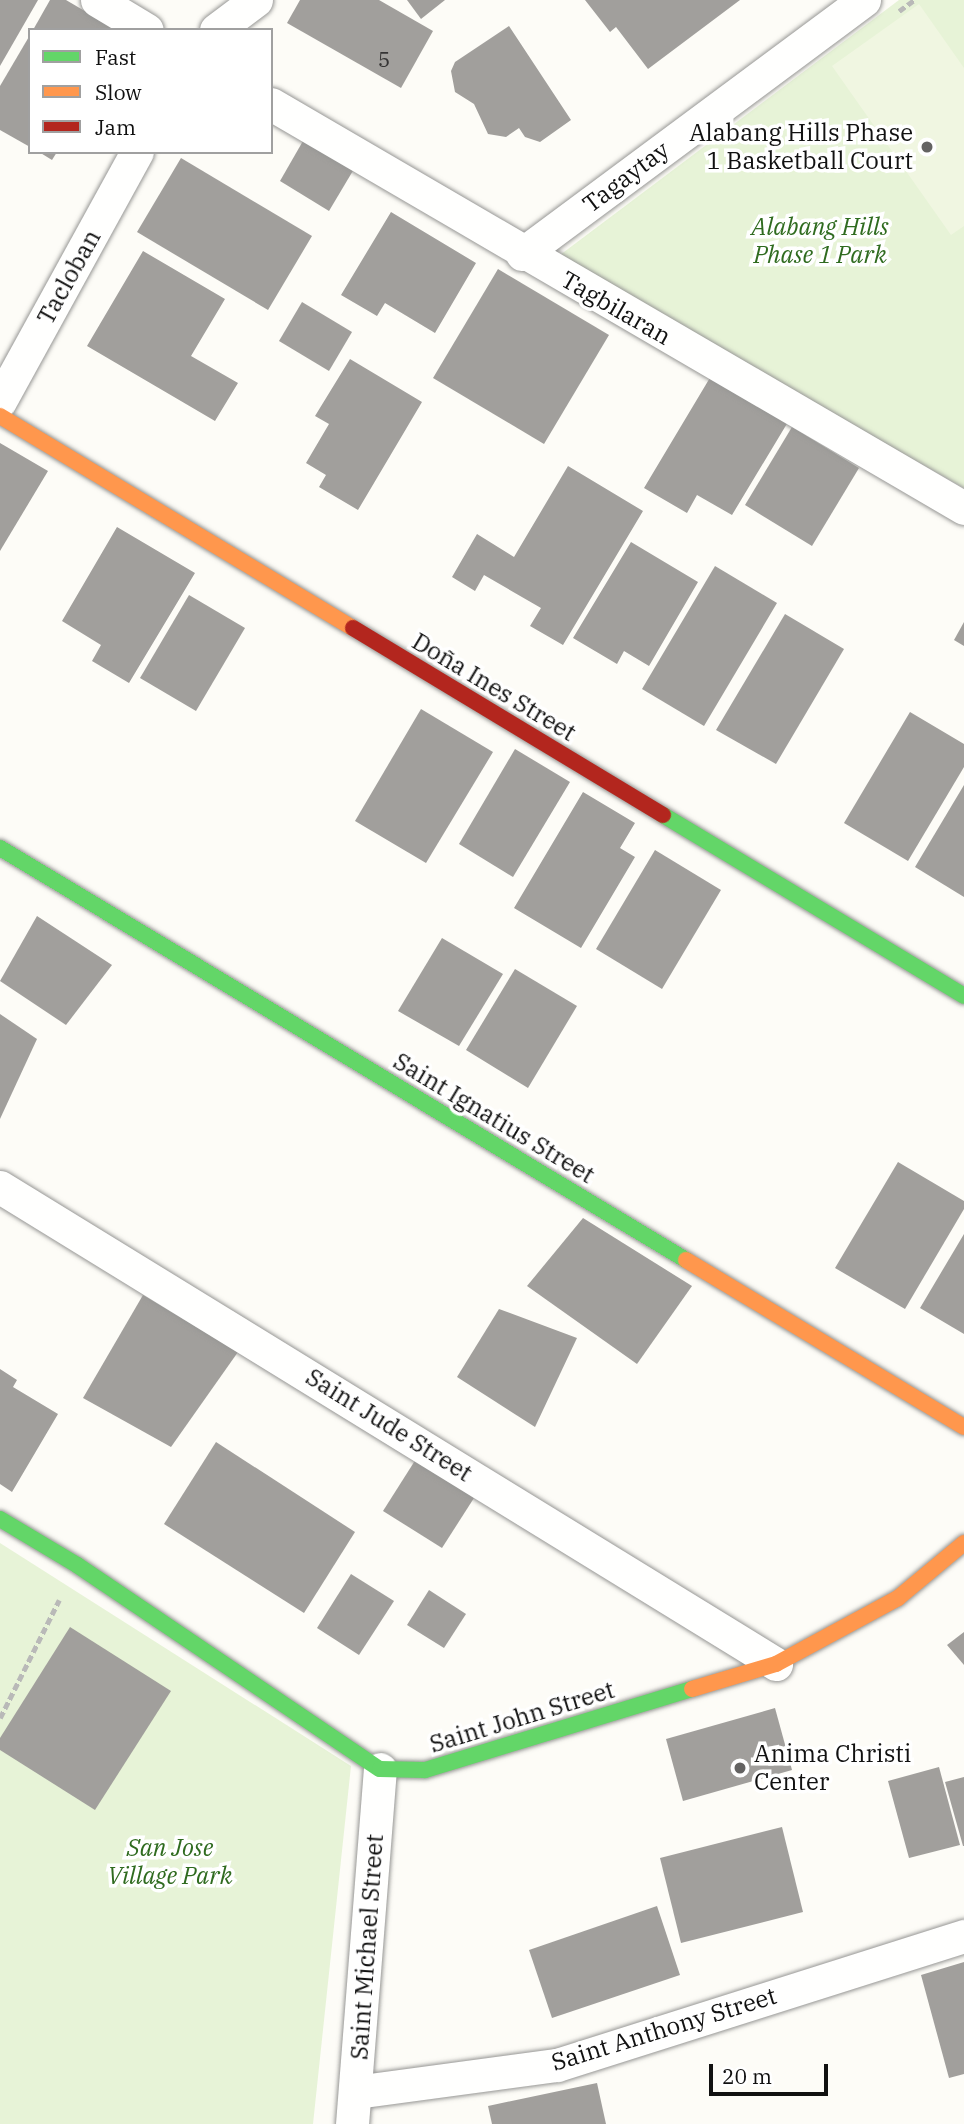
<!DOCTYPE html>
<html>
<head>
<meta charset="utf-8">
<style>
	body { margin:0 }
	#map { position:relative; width:964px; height:2124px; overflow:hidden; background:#fdfcf7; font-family:"IBM Plex Serif",serif }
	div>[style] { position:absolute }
	.green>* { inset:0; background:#e7f3d7 }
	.pitch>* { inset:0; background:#f0f6e1 }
	.building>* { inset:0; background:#a19f9c }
	.path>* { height:4.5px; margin-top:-2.25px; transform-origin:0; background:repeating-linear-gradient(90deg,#b9b9b8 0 7px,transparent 0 10.5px) }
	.roads { filter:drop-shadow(0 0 2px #979795) drop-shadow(0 0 2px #979795) }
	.street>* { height:33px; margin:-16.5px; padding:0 16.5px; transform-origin:16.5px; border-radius:16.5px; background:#fffffe }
	.fast>* { height:16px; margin:-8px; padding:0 8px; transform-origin:8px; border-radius:8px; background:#63d668 }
	.slow>* { height:16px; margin:-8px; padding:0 8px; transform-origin:8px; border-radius:8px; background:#ff974d }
	.jam>* { height:16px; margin:-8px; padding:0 8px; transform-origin:8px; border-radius:8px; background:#b3261e }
	.dots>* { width:19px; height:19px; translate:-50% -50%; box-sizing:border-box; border:4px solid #fff; border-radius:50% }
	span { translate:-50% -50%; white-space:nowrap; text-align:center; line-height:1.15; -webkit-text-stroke:7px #fff; paint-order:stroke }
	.number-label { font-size:21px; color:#353434 }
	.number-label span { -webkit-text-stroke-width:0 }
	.poi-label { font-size:24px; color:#111 }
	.right { translate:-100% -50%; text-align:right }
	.left { translate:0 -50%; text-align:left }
	.street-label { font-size:24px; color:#111 }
	.park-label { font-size:24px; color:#2f6b1f; font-style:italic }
	.legend { position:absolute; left:28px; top:28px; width:245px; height:126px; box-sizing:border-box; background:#fff; border:2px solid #a0a0a0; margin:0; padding:9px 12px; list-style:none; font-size:21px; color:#111 }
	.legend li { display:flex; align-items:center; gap:14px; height:35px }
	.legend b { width:35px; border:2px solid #a0a0a0 }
	.scale { position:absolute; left:709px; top:2064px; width:119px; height:32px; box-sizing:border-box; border:4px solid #111; border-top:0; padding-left:9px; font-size:21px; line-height:24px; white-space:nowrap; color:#111; -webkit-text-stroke:5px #fff; paint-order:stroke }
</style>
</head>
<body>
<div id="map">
	<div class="green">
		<i style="clip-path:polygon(899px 0,964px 0,964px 488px,556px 258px)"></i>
		<i style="clip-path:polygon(0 1543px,351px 1766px,313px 2124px,0 2124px)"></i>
	</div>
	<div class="pitch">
		<i style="clip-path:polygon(919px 4px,964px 68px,964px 226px,951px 235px,832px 66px)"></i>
	</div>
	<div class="building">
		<i style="clip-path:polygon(0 0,38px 0,0 66px)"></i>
		<i style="clip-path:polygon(50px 0,66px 0,117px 30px,33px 30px)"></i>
		<i style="clip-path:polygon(300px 0,379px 0,433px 31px,401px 88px,287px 23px)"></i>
		<i style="clip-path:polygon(407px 0,445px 0,421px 19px)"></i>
		<i style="clip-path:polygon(585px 0,740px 0,648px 69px,616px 27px,610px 32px)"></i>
		<i style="clip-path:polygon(509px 26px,571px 120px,540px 142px,525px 137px,519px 128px,506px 137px,488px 134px,474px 104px,455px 92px,451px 71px,455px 62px)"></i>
		<i style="clip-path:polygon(30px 35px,30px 147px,0 130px,0 86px)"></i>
		<i style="clip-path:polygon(307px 134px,357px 164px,329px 211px,280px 181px)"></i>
		<i style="clip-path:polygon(39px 152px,57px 152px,52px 160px)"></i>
		<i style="clip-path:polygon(181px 158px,312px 236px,268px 310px,137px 232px)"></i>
		<i style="clip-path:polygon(391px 212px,476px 263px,435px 333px,385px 303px,377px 316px,341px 295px)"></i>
		<i style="clip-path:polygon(143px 251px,225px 299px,191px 356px,238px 383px,215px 421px,87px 346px)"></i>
		<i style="clip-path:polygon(498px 269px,609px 335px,544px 444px,433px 378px)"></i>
		<i style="clip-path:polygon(302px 302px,352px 332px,329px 371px,279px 341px)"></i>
		<i style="clip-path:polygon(350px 359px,422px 402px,358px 510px,319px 487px,326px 475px,306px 463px,329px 424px,315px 416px)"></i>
		<i style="clip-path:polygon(711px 376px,788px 422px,732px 515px,697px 495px,687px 513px,644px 488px)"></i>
		<i style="clip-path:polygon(792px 427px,859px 468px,812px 546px,745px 505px)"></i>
		<i style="clip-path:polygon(0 443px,48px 471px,0 551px)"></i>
		<i style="clip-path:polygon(568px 466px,643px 511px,563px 645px,530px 626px,541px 608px,484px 575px,475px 591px,452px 577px,477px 534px,514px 557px)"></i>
		<i style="clip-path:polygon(117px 527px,195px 573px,129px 683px,92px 661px,101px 645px,62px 621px)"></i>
		<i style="clip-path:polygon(631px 542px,698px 582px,649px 666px,624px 651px,617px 664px,573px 638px)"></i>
		<i style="clip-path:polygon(715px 566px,777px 603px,704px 726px,642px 689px)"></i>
		<i style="clip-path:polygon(189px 595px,245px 628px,196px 711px,140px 678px)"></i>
		<i style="clip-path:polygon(785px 614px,844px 649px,776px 764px,716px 730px)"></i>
		<i style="clip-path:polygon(964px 622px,964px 646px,954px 640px)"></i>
		<i style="clip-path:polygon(421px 709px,493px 752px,426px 863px,355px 821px)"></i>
		<i style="clip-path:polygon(910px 712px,964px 744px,964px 767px,908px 861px,844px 823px)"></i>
		<i style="clip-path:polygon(515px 749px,570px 782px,513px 877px,459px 844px)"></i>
		<i style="clip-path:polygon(964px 785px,964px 897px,915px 867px)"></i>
		<i style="clip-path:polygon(583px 792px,635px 823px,620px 848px,635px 857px,581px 948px,514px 908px)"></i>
		<i style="clip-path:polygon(655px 850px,721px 890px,662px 989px,596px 949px)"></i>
		<i style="clip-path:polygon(37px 916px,112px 965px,66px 1025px,0 981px)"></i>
		<i style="clip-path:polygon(442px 938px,503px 974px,459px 1046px,398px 1011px)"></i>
		<i style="clip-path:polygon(515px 969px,577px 1006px,528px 1088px,466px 1050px)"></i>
		<i style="clip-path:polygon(0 1014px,37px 1039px,0 1119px)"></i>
		<i style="clip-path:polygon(898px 1162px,964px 1201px,964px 1209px,905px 1309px,835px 1268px)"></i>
		<i style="clip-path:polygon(583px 1218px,692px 1286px,637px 1364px,527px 1286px)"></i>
		<i style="clip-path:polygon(964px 1234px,964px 1334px,920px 1308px)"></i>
		<i style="clip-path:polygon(143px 1295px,238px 1352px,171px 1447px,83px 1398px)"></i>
		<i style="clip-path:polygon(499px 1309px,577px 1338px,535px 1427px,457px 1377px)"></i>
		<i style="clip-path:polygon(0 1369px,17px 1380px,13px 1387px,58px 1414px,12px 1492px,0 1484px)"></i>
		<i style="clip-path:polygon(216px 1442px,355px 1532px,304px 1613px,164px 1524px)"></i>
		<i style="clip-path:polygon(416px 1459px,474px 1498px,442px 1548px,383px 1511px)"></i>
		<i style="clip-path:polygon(351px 1574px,394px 1601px,359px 1655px,317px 1628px)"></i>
		<i style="clip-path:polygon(429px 1590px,466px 1614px,444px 1648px,407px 1625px)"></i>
		<i style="clip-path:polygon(70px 1627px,171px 1691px,95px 1810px,0 1750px,0 1738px)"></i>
		<i style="clip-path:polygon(964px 1632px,964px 1665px,947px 1645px)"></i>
		<i style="clip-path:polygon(775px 1708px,792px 1770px,683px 1801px,666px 1739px)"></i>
		<i style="clip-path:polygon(939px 1767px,960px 1845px,909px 1858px,888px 1781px)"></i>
		<i style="clip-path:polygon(964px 1777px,964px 1846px,963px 1846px,945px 1782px)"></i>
		<i style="clip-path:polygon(782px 1827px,803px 1912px,681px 1943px,660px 1858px)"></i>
		<i style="clip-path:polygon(657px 1906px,680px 1975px,552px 2018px,529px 1950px)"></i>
		<i style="clip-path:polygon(964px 1962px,964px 2074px,949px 2078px,921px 1975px)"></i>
		<i style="clip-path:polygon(597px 2083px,606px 2124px,492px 2124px,488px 2106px)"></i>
	</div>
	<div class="path">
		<i style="left:899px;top:11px;width:19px;rotate:-36deg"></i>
		<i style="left:0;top:1718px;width:132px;rotate:-63.4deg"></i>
	</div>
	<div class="roads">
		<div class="street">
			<i style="left:97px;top:0;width:58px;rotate:31deg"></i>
			<i style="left:216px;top:30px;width:50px;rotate:-36.9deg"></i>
			<i style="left:271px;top:104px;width:802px;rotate:30.24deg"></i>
			<i style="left:522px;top:254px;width:426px;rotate:-36.6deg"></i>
			<i style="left:0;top:401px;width:284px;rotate:-61.2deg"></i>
			<i style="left:0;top:1187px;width:911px;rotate:31.58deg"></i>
			<i style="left:356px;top:2092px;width:203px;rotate:-7.7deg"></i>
			<i style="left:557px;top:2065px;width:427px;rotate:-17.6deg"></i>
			<i style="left:352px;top:2124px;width:356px;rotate:-85.5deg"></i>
		</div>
		<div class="fast">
			<i style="left:663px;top:815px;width:351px;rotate:31deg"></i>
			<i style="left:0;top:848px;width:800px;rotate:30.99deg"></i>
			<i style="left:0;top:1519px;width:90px;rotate:30.9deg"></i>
			<i style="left:77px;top:1565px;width:365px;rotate:34deg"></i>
			<i style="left:380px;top:1769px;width:45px;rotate:1.3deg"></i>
			<i style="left:425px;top:1770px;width:279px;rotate:-16.9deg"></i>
		</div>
		<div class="slow">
			<i style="left:0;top:416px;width:412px;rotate:31deg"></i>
			<i style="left:686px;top:1260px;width:324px;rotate:31deg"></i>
			<i style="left:692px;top:1689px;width:88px;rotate:-16.6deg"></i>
			<i style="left:776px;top:1664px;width:139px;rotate:-28.4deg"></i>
			<i style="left:898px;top:1598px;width:86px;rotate:-39.8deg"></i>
		</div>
		<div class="jam">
			<i style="left:353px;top:628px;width:362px;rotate:31.1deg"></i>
		</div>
	</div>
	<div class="dots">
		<i style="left:927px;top:147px;background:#646362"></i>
		<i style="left:740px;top:1768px;background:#646362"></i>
	</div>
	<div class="number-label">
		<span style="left:384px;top:59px">5</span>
	</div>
	<div class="poi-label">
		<span class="right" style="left:913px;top:147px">Alabang Hills Phase<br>1 Basketball Court</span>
		<span class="left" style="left:754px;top:1768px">Anima Christi<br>Center</span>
	</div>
	<div class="street-label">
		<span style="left:626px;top:177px;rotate:-37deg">Tagaytay</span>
		<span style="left:69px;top:277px;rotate:-61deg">Tacloban</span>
		<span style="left:616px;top:308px;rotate:30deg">Tagbilaran</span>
		<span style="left:494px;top:687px;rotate:31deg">Doña Ines Street</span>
		<span style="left:494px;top:1118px;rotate:31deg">Saint Ignatius Street</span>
		<span style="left:389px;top:1425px;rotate:32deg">Saint Jude Street</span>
		<span style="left:522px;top:1717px;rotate:-17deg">Saint John Street</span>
		<span style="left:367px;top:1947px;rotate:-86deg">Saint Michael Street</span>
		<span style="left:664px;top:2029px;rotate:-17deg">Saint Anthony Street</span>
	</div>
	<div class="park-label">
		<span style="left:820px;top:241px">Alabang Hills<br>Phase 1 Park</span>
		<span style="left:170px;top:1862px">San Jose<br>Village Park</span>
	</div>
	<ul class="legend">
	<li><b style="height:9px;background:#63d668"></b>Fast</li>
	<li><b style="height:9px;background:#ff974d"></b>Slow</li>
	<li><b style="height:9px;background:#b3261e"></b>Jam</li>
	</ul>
	<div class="scale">20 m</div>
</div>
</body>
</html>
